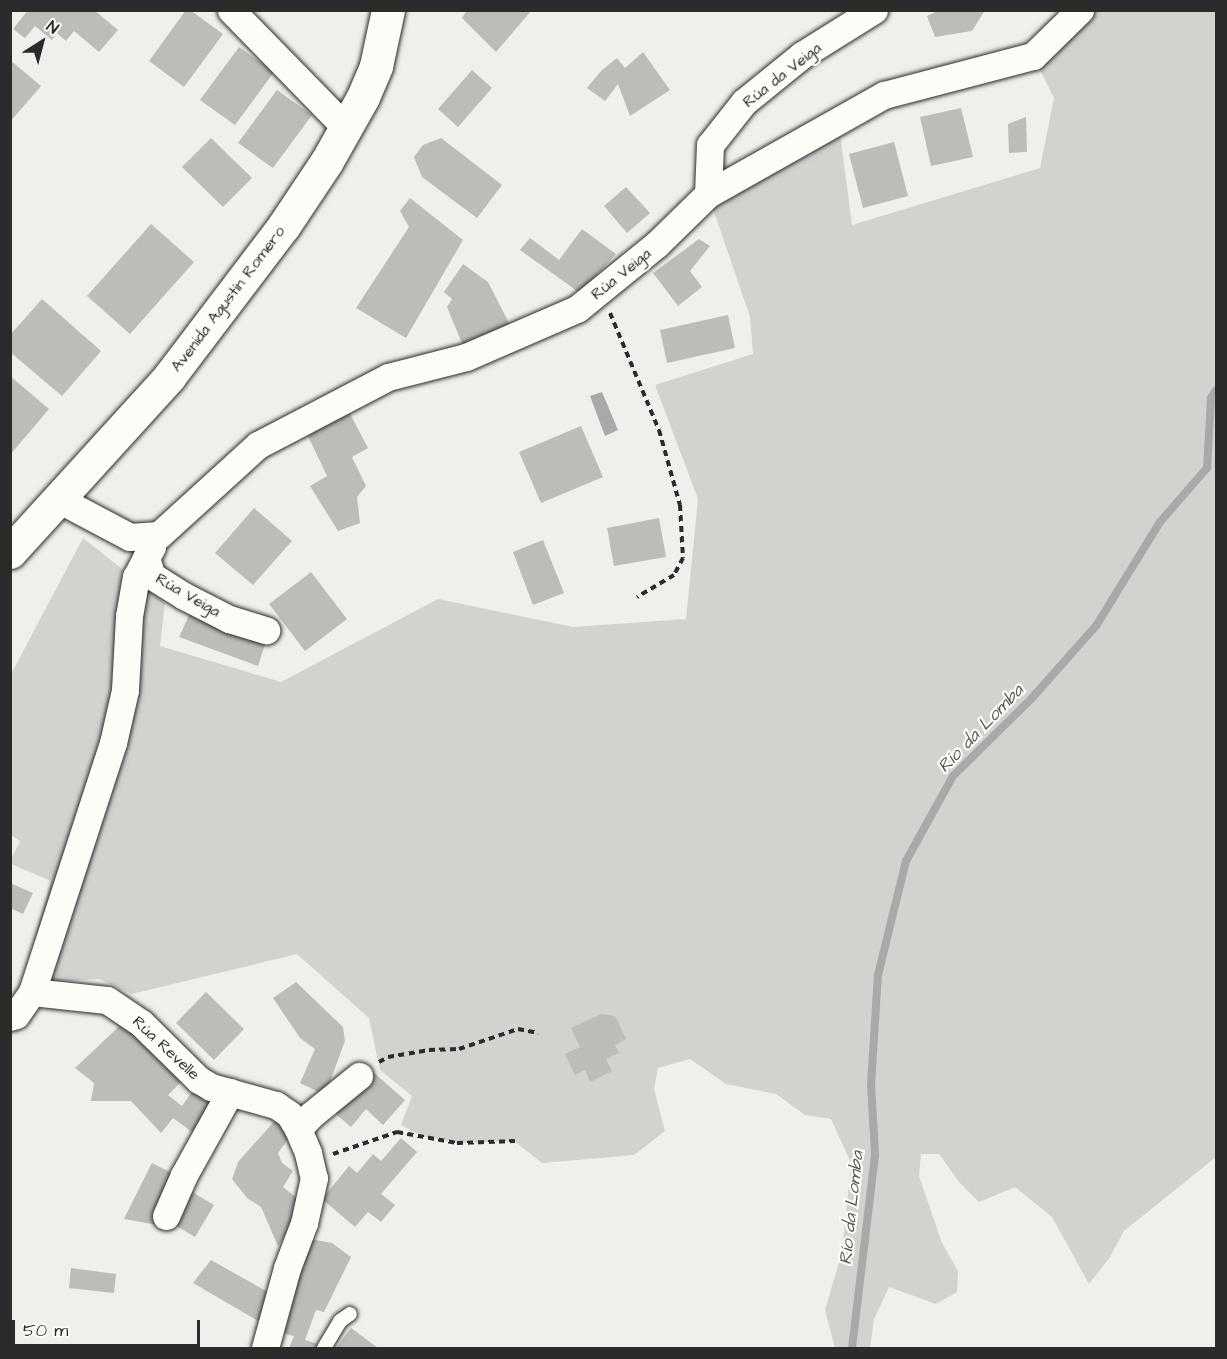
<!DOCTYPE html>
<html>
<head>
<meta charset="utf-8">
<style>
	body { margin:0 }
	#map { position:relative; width:1227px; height:1359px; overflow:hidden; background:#f0efeb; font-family:"Architects Daughter",sans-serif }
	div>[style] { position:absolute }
	.green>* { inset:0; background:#d3d2cf }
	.water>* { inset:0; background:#aaa9a7 }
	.stream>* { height:8px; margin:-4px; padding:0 4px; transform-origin:4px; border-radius:4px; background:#aaa9a7 }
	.building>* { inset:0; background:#bdbcb8 }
	.path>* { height:4px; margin-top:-2px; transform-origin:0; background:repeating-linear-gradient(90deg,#2b2b2b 0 6px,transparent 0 10.5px) }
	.roads { filter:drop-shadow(0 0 2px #2b2b2b) drop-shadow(0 0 2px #2b2b2b) }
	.lane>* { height:14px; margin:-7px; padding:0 7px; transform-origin:7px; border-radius:7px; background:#fdfcf7 }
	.street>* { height:27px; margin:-13.5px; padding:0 13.5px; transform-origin:13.5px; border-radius:13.5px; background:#fdfcf7 }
	.secondary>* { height:33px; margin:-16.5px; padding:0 16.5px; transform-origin:16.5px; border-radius:16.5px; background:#fdfcf7 }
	span { translate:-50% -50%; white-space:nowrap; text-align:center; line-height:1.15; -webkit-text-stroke:4.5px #fdfcf7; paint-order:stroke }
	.street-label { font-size:16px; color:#2b2b2b }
	.water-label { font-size:18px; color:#575756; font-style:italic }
	.frame { position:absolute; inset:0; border:12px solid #2b2b2b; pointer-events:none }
	.north { position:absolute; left:12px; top:12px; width:60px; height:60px; -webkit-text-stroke:4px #fdfcf7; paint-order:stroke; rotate:36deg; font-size:16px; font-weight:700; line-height:24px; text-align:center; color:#2b2b2b }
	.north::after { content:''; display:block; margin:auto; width:21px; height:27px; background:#2b2b2b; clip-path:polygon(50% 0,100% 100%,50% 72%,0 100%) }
	.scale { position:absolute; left:12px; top:1320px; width:188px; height:27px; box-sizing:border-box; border:3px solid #2b2b2b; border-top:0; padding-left:8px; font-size:18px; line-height:21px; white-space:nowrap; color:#2b2b2b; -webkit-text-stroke:4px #fdfcf7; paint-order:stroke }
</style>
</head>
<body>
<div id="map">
	<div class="green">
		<i style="clip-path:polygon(1080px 11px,1216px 11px,1216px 1157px,1124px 1231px,1110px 1257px,1089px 1284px,1052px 1217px,1015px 1187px,979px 1202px,959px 1182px,939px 1154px,921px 1154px,919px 1176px,942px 1243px,958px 1271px,957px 1292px,936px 1304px,889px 1287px,874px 1319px,870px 1348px,835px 1348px,825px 1310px,842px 1252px,851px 1163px,831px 1119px,805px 1115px,776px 1094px,726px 1084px,690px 1059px,658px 1068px,654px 1089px,665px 1131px,634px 1155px,542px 1163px,514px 1141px,457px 1143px,422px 1136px,401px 1125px,412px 1096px,380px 1070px,369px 1018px,297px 954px,132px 994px,99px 979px,48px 982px,26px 968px,51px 881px,11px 864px,11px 859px,20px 841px,11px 835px,10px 676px,83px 538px,165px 603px,160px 646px,281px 682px,438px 599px,573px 627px,686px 619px,698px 499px,655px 385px,753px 354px,750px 317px,708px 194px,839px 126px,852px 225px,1040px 168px,1054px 98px,1033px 56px)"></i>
	</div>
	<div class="water">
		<i style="clip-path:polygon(602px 392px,618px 430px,605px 436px,590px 396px)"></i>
	</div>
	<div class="stream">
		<i style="left:852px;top:1348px;width:195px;rotate:-83.2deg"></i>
		<i style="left:875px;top:1154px;width:69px;rotate:-93.3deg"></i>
		<i style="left:871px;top:1085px;width:110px;rotate:-86.4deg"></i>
		<i style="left:878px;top:975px;width:117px;rotate:-76.2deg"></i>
		<i style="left:906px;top:861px;width:97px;rotate:-61.1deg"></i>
		<i style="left:953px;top:776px;width:111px;rotate:-44.6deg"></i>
		<i style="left:1032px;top:698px;width:96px;rotate:-48.4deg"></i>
		<i style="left:1096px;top:626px;width:122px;rotate:-58.4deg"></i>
		<i style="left:1160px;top:522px;width:72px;rotate:-49deg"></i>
		<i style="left:1207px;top:468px;width:70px;rotate:-86.7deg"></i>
		<i style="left:1211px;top:398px;width:9px;rotate:-58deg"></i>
	</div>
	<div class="building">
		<i style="clip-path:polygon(28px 10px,94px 10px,118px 30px,99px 52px,74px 31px,66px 41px,57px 33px,52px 40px,35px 26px,25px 38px,13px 29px)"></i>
		<i style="clip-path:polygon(186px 10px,190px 10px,223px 34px,184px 87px,149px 61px)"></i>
		<i style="clip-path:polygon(467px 10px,532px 10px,496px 52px,462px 18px)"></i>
		<i style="clip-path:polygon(940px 10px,985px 10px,972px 31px,935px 37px,927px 16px)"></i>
		<i style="clip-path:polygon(239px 47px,274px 72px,235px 125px,200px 100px)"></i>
		<i style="clip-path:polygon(643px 52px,670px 90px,630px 116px,618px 84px,605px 101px,587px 88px,602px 70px,617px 58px,625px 68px)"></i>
		<i style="clip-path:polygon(10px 60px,41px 86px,10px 122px)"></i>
		<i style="clip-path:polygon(472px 70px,492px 88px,458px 127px,438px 109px)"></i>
		<i style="clip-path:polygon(277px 90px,312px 115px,273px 168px,238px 143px)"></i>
		<i style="clip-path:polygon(961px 108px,973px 157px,931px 166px,920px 117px)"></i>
		<i style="clip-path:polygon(1026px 117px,1027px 152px,1009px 153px,1008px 124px)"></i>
		<i style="clip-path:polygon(211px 138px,252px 178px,223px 207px,182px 167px)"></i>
		<i style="clip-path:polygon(441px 138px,502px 185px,477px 218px,422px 177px,414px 157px,423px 145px)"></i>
		<i style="clip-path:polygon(894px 142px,908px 196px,863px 208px,849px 154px)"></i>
		<i style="clip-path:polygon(626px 187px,650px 213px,627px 233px,604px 206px)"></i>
		<i style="clip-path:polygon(410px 198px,463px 240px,406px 338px,356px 308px,409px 227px,400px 211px)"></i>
		<i style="clip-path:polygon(151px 224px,194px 262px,130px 334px,87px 296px)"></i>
		<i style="clip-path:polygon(582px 229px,616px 254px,580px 293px,520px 250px,530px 238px,559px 260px)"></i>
		<i style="clip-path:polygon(699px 239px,710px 246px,690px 271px,702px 287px,678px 306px,653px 273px)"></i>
		<i style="clip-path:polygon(463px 264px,488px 282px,510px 325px,464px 348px,447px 307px,452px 299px,444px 292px)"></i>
		<i style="clip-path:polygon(42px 299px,101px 351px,62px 396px,10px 352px,10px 335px)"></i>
		<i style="clip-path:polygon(728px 315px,735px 348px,667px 363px,660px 330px)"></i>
		<i style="clip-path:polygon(10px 376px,49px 409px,10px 455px)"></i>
		<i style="clip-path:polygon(348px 410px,368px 448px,352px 457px,366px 486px,357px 497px,360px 523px,338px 531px,310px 486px,327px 476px,308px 436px)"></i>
		<i style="clip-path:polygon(581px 426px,603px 477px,541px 503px,519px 452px)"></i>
		<i style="clip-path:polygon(254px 508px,292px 541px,253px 585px,215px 553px)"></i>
		<i style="clip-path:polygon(659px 518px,666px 557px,614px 566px,607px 528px)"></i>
		<i style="clip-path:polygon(543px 540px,564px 593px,533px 605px,513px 552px)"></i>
		<i style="clip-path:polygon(311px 572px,347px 619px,305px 651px,269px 604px)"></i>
		<i style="clip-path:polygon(191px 611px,267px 638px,258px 666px,179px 637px)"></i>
		<i style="clip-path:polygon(10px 883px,33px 893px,23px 914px,10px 908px)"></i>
		<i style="clip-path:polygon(296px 982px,343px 1027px,345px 1041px,325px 1095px,300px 1083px,315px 1049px,300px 1038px,273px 998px)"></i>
		<i style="clip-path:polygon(206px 992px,244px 1029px,214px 1060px,176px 1023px)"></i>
		<i style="clip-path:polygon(601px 1014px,615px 1016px,626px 1039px,615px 1045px,619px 1053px,606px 1059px,612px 1071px,590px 1082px,585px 1070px,575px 1075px,565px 1054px,580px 1047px,571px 1028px)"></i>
		<i style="clip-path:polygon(128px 1018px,184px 1079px,168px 1095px,182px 1106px,196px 1086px,215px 1100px,192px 1132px,173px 1118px,161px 1133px,131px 1101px,91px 1101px,94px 1083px,75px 1068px)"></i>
		<i style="clip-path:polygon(373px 1072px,405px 1100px,383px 1125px,366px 1109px,351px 1127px,336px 1114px)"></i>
		<i style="clip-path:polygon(279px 1116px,293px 1132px,278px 1153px,282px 1163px,293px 1171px,283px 1187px,302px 1202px,297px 1217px,278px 1246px,261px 1207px,247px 1198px,232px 1179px,238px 1162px)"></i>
		<i style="clip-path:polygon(401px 1138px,417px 1152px,381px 1194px,395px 1205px,381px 1222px,368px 1212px,355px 1227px,322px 1199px,349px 1166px,357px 1173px,373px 1154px,381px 1161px)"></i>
		<i style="clip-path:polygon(152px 1163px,176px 1175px,158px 1225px,124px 1219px)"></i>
		<i style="clip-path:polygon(189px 1190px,214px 1205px,195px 1237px,170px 1222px)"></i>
		<i style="clip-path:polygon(310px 1239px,332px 1243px,351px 1257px,324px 1312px,316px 1310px,305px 1340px,318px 1344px,316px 1348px,289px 1348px,294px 1336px,279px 1332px)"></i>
		<i style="clip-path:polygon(211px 1260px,275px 1296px,258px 1321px,193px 1283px)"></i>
		<i style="clip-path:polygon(71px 1268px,116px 1274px,114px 1293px,69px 1288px)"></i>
		<i style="clip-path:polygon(351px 1328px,378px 1348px,336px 1348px)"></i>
	</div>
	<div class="path">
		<i style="left:610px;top:313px;width:127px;rotate:67.3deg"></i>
		<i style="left:659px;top:430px;width:78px;rotate:74.4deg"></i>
		<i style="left:680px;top:505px;width:53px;rotate:86.8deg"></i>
		<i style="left:683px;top:558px;width:19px;rotate:118deg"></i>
		<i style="left:674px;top:575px;width:43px;rotate:149.3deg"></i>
		<i style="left:379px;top:1062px;width:10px;rotate:-29deg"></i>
		<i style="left:388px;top:1057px;width:42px;rotate:-9.7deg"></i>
		<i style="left:429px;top:1050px;width:30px;rotate:-2deg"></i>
		<i style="left:459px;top:1049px;width:62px;rotate:-18.7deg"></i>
		<i style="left:518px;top:1029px;width:21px;rotate:11deg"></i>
		<i style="left:333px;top:1154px;width:68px;rotate:-19deg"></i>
		<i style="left:397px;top:1132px;width:61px;rotate:10.4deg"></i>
		<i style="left:457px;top:1143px;width:58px;rotate:-2deg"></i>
	</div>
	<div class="roads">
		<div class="lane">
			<i style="left:324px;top:1348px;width:31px;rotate:-59deg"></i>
			<i style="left:340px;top:1321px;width:12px;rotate:-35deg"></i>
		</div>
		<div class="street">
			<i style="left:231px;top:10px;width:166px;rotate:45.7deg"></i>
			<i style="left:708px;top:194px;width:49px;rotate:-87.7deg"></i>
			<i style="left:710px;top:145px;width:55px;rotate:-51.7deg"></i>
			<i style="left:744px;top:102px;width:75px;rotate:-39deg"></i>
			<i style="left:802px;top:55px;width:85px;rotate:-32deg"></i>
			<i style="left:60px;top:500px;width:79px;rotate:27.9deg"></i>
			<i style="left:130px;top:537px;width:29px;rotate:-4deg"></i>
			<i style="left:159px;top:535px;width:134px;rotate:-42.3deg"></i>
			<i style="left:258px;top:445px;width:147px;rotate:-27.6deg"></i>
			<i style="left:388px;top:377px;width:81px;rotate:-14.4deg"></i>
			<i style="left:466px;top:357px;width:121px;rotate:-23.4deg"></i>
			<i style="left:577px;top:309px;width:103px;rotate:-39.1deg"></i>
			<i style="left:657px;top:244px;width:71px;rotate:-44.4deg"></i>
			<i style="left:708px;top:194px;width:202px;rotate:-29.4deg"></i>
			<i style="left:884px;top:95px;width:154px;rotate:-14.7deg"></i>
			<i style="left:1033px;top:56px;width:66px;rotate:-44.4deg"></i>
			<i style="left:152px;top:547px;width:13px;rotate:119deg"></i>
			<i style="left:146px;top:558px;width:19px;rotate:72deg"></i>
			<i style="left:152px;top:576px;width:38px;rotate:32deg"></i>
			<i style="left:184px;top:596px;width:51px;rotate:27.1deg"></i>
			<i style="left:229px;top:619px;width:39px;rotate:17deg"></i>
			<i style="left:32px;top:992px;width:75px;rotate:6.1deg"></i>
			<i style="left:107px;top:1000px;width:41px;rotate:34.1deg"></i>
			<i style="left:141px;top:1023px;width:81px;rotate:44.5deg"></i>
			<i style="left:199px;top:1080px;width:14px;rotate:30deg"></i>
			<i style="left:211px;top:1087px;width:67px;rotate:15.5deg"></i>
			<i style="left:276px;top:1105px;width:16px;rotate:35deg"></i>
			<i style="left:289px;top:1114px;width:17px;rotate:59deg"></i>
			<i style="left:298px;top:1129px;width:26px;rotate:67deg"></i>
			<i style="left:308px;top:1153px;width:26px;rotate:77deg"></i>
			<i style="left:314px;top:1178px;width:46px;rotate:102.5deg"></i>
			<i style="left:304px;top:1223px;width:48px;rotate:110.7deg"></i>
			<i style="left:287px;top:1268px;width:83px;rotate:105.4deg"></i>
			<i style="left:10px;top:1017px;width:6px;rotate:-18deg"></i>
			<i style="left:16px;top:1015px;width:28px;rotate:-55deg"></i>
			<i style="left:32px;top:992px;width:262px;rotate:-72deg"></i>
			<i style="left:113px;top:743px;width:54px;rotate:-77.2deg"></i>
			<i style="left:125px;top:690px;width:74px;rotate:-86.9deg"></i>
			<i style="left:129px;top:616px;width:40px;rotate:-80deg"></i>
			<i style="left:136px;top:577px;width:21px;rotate:-62deg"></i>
			<i style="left:298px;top:1129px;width:19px;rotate:-47deg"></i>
			<i style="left:311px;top:1115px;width:62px;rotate:-39.1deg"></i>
			<i style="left:166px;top:1216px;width:45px;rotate:-66.3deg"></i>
			<i style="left:184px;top:1175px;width:95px;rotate:-61deg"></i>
		</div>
		<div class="secondary">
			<i style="left:10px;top:552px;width:236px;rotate:-47.7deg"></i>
			<i style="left:169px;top:377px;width:188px;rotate:-52.8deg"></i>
			<i style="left:283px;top:227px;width:79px;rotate:-56.3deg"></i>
			<i style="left:327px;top:161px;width:73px;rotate:-60.6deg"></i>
			<i style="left:363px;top:97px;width:34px;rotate:-67deg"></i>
			<i style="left:376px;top:66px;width:57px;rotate:-77.9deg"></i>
		</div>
	</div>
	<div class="street-label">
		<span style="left:782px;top:75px;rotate:-38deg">Rúa da Veiga</span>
		<span style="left:621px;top:274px;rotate:-39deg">Rúa Veiga</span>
		<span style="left:228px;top:299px;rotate:-53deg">Avenida Agustín Romero</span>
		<span style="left:188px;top:595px;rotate:30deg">Rúa Veiga</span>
		<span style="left:166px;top:1048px;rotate:43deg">Rúa Revelle</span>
	</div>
	<div class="water-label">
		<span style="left:981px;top:729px;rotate:-46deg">Río da Lomba</span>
		<span style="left:852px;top:1208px;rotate:-84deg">Río da Lomba</span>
	</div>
	<div class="frame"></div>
	<div class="north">N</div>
	<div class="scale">50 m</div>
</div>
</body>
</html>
